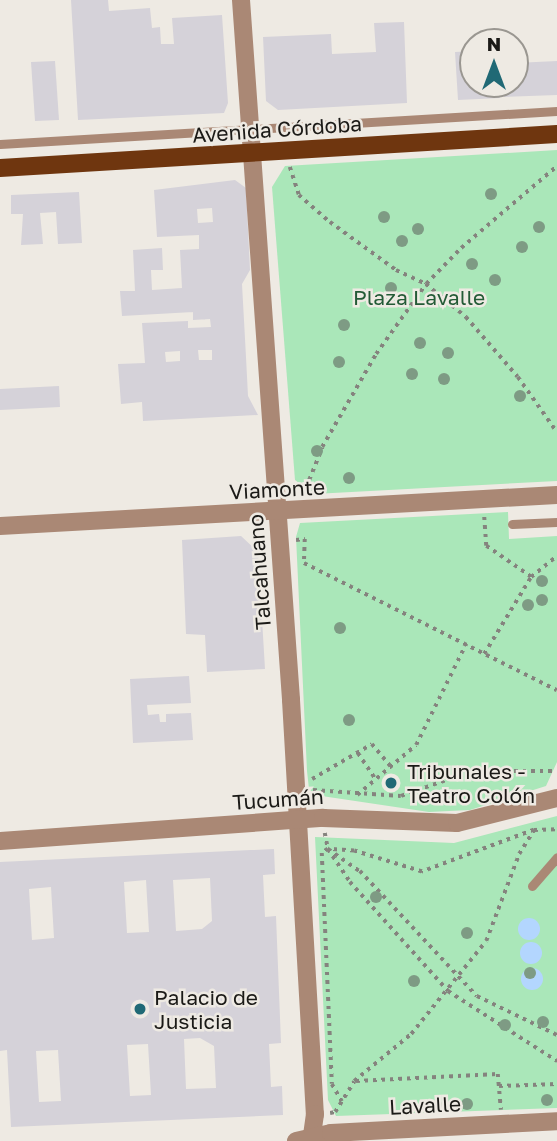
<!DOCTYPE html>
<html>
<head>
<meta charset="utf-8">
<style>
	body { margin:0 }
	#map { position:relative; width:557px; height:1141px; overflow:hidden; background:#eeeae3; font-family:"Golos Text",sans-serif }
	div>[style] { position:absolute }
	.green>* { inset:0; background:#aae7b9 }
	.water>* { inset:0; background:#b3d6fe }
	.round { border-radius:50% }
	.building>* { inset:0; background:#d5d2d9 }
	.path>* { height:3.5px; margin-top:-1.75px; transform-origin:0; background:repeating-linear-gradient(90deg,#85837e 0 3.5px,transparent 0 8.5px) }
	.service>* { height:9px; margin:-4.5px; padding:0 4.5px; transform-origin:4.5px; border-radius:4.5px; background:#aa8875 }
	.minor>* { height:18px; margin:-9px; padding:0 9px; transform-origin:9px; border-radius:9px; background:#aa8875 }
	.primary>* { height:18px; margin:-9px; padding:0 9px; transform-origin:9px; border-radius:9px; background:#6f360f }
	.trees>* { width:12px; height:12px; margin:-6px; border-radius:50%; background:#7e9b84 }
	.dots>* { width:19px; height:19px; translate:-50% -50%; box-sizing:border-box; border:4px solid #eeeae3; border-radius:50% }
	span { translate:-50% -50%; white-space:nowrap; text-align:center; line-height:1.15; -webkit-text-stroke:5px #eeeae3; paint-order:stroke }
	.street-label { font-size:21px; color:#1b1a17 }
	.park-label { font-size:21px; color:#235b36 }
	.poi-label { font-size:21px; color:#1b1a17 }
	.left { translate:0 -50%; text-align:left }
	.north { position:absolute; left:459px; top:28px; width:70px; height:70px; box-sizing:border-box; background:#eeeae3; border:2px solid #9a9791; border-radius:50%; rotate:0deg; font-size:19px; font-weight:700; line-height:28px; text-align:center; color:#1b1a17 }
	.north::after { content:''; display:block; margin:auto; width:24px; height:32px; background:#206975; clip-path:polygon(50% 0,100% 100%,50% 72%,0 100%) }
</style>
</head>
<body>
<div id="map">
	<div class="green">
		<i style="clip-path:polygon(557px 150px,557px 481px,314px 494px,295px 480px,272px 187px,285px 166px)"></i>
		<i style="clip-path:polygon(508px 512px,509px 539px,557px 536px,557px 762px,546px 786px,470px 810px,429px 812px,315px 795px,309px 789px,307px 771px,296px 537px,300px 523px)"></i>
		<i style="clip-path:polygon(557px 816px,557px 1108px,336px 1116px,328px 1100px,315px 837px,454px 843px)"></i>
	</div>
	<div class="water">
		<i class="round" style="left:518px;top:918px;width:22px;height:22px"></i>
		<i class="round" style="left:520px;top:942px;width:22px;height:22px"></i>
		<i class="round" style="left:521px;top:968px;width:22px;height:22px"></i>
	</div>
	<div class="building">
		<i style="clip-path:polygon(71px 0,108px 0,109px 11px,150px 8px,152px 28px,160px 27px,161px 44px,174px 44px,172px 18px,222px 15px,228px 103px,224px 113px,78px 120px)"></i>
		<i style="clip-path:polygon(404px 22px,407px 103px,278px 110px,266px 101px,263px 37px,331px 34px,332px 54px,376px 52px,374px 23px)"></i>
		<i style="clip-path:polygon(473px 51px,473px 84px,499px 84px,500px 98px,458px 100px,455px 52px)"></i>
		<i style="clip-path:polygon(55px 61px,59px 120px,35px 121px,31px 62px)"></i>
		<i style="clip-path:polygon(557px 61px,557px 95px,504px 97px,503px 84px,515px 84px,515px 63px)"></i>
		<i style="clip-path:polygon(evenodd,235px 180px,246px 188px,250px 270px,242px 284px,246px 357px,248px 396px,258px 415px,143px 421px,142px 402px,121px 404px,118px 364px,145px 363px,142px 323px,188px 321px,188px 328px,211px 327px,210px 319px,193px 320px,193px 312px,122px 316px,120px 291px,135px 291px,133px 250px,162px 248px,163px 270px,151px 270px,152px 290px,182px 288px,180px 250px,199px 249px,199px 235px,157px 237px,154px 190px,235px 180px,212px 208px,213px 222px,198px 223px,197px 209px,212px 208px,235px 180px,198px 350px,212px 350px,212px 360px,199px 360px,198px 350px,235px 180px,180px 351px,180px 361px,166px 362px,165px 352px,180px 351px)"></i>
		<i style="clip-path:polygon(79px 192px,82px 243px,58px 244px,56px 212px,40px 213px,43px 244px,21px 245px,23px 214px,11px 214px,11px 195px)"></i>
		<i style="clip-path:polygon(59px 386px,60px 407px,0 410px,0 389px)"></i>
		<i style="clip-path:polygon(241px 536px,258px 552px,265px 669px,207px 672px,205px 635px,186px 634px,182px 540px)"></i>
		<i style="clip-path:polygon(189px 676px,191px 703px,147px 705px,148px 715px,159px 714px,160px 722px,166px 722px,166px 714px,191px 713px,193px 740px,133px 743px,130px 679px)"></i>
		<i style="clip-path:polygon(evenodd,274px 849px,275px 874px,263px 875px,265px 917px,276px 916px,281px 1043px,269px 1044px,271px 1087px,282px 1086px,283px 1115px,11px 1127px,7px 1050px,0 1051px,0 862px,274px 849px,210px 878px,212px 921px,202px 929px,176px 931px,173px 880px,210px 878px,274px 849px,146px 880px,149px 932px,127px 933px,124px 882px,146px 880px,274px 849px,51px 887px,54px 938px,32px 940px,29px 889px,51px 887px,274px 849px,200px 1038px,214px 1046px,216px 1088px,186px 1089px,184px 1039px,200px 1038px,274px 849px,148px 1044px,151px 1095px,130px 1096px,127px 1045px,148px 1044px,274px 849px,58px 1050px,61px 1101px,39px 1102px,36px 1051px,58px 1050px)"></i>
	</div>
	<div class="path">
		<i style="left:290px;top:167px;width:29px;rotate:72deg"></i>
		<i style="left:299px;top:195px;width:41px;rotate:41.1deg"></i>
		<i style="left:330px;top:222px;width:82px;rotate:36deg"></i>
		<i style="left:396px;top:270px;width:33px;rotate:25deg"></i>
		<i style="left:426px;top:284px;width:52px;rotate:39.5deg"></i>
		<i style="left:466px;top:317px;width:79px;rotate:49.1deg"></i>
		<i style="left:518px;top:377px;width:67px;rotate:54.7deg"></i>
		<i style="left:309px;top:494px;width:14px;rotate:-90deg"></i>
		<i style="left:309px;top:480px;width:35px;rotate:-68deg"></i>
		<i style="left:322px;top:447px;width:108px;rotate:-59.9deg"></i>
		<i style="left:376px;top:354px;width:86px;rotate:-54.5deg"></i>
		<i style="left:426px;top:284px;width:50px;rotate:-45.8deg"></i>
		<i style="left:461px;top:248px;width:126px;rotate:-40.5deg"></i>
		<i style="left:296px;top:540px;width:9px;rotate:-6deg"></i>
		<i style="left:305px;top:539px;width:24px;rotate:92deg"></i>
		<i style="left:304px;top:563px;width:283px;rotate:26.7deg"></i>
		<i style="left:531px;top:577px;width:33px;rotate:-39deg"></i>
		<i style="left:484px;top:654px;width:90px;rotate:-58.6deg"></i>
		<i style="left:531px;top:577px;width:55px;rotate:-145.4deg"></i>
		<i style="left:486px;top:546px;width:31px;rotate:-94deg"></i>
		<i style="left:358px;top:753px;width:32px;rotate:56deg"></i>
		<i style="left:312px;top:779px;width:69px;rotate:-30.3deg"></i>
		<i style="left:372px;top:744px;width:30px;rotate:50deg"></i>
		<i style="left:313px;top:790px;width:88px;rotate:3.9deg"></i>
		<i style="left:401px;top:796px;width:75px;rotate:-19.4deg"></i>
		<i style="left:472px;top:771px;width:85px"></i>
		<i style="left:357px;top:795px;width:77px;rotate:-40.3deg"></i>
		<i style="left:416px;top:745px;width:113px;rotate:-63.7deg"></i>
		<i style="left:534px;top:830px;width:120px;rotate:159.4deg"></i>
		<i style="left:422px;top:872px;width:71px;rotate:-162.8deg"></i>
		<i style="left:354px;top:851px;width:26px;rotate:-176deg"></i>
		<i style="left:328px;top:849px;width:39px;rotate:35deg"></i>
		<i style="left:360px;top:871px;width:171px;rotate:46.9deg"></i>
		<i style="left:477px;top:996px;width:89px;rotate:26deg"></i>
		<i style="left:325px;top:833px;width:16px;rotate:79deg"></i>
		<i style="left:328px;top:849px;width:40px;rotate:56deg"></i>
		<i style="left:350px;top:882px;width:147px;rotate:48deg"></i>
		<i style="left:448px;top:991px;width:130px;rotate:32.7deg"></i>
		<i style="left:328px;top:849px;width:7px;rotate:146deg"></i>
		<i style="left:322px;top:853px;width:231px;rotate:87.5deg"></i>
		<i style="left:332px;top:1084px;width:20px;rotate:60deg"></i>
		<i style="left:356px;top:1081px;width:142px;rotate:-2.8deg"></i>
		<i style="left:498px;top:1074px;width:36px;rotate:85deg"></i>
		<i style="left:499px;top:1086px;width:58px;rotate:-2deg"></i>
		<i style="left:330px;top:1113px;width:5px;rotate:-11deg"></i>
		<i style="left:335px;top:1112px;width:36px;rotate:-58deg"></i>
		<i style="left:354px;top:1081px;width:74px;rotate:-39.5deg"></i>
		<i style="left:411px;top:1034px;width:119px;rotate:-51.1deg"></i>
		<i style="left:486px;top:941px;width:93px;rotate:-69.2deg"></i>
		<i style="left:519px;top:854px;width:28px;rotate:-58deg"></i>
		<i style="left:534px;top:830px;width:23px;rotate:-2deg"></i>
	</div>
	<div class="service">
		<i style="left:0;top:144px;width:558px;rotate:-3.39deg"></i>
		<i style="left:512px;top:524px;width:45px;rotate:-2.5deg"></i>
		<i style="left:532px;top:886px;width:38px;rotate:-49deg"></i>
	</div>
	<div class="minor">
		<i style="left:241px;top:0;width:702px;rotate:85.91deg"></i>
		<i style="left:291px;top:700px;width:415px;rotate:86.7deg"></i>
		<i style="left:315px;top:1114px;width:27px;rotate:98deg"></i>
		<i style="left:0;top:526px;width:558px;rotate:-3.19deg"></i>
		<i style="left:0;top:841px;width:324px;rotate:-4.1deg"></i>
		<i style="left:323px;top:818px;width:134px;rotate:2.1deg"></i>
		<i style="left:457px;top:823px;width:103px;rotate:-14deg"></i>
		<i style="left:296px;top:1141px;width:36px;rotate:-13deg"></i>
		<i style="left:331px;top:1133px;width:226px;rotate:-3deg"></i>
	</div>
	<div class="primary">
		<i style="left:0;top:168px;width:558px;rotate:-3.49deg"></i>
	</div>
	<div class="trees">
		<i style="left:491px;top:194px"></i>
		<i style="left:384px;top:217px"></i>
		<i style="left:539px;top:227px"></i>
		<i style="left:418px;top:229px"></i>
		<i style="left:402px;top:241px"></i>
		<i style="left:522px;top:247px"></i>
		<i style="left:472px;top:264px"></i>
		<i style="left:495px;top:280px"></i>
		<i style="left:391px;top:288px"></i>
		<i style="left:344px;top:325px"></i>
		<i style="left:420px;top:343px"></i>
		<i style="left:448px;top:353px"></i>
		<i style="left:339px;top:362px"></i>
		<i style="left:412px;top:374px"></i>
		<i style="left:444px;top:379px"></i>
		<i style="left:520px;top:396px"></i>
		<i style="left:317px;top:451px"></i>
		<i style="left:349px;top:478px"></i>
		<i style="left:542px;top:581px"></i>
		<i style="left:542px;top:600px"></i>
		<i style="left:528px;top:605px"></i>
		<i style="left:340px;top:628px"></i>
		<i style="left:349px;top:720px"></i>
		<i style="left:376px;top:897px"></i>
		<i style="left:467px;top:933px"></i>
		<i style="left:530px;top:973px"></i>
		<i style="left:414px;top:981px"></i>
		<i style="left:543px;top:1022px"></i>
		<i style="left:505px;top:1025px"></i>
		<i style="left:547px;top:1100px"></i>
		<i style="left:467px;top:1104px"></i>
		<i style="left:411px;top:1106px"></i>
		<i style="left:437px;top:1106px"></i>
	</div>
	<div class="dots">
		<i style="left:391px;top:783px;background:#206975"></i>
		<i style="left:140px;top:1009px;background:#206975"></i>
	</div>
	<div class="street-label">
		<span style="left:277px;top:129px;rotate:-4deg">Avenida Córdoba</span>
		<span style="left:277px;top:489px;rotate:-3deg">Viamonte</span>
		<span style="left:259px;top:572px;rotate:-94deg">Talcahuano</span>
		<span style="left:278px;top:799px;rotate:-4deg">Tucumán</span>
		<span style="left:425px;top:1105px;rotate:-3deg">Lavalle</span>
	</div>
	<div class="park-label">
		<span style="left:419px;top:297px">Plaza Lavalle</span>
	</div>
	<div class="poi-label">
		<span class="left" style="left:407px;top:783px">Tribunales -<br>Teatro Colón</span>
		<span class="left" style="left:154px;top:1009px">Palacio de<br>Justicia</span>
	</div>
	<div class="north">N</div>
</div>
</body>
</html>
